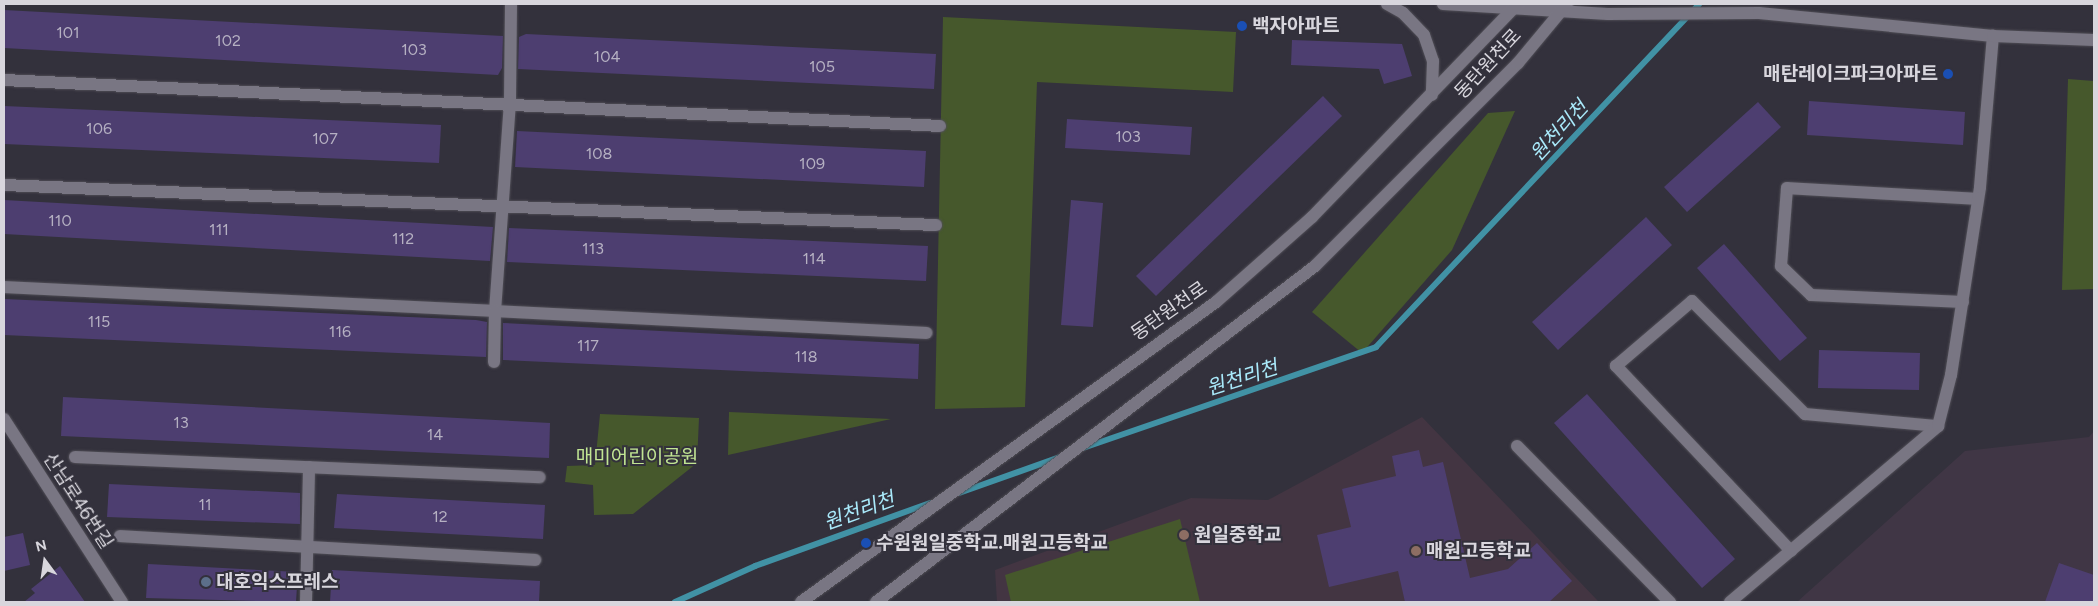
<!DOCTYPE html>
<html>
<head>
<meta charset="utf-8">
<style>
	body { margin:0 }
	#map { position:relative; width:2098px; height:606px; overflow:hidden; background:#33313c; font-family:Figtree,"Noto Sans KR",sans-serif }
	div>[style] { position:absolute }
	.industrial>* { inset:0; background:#403645 }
	.education>* { inset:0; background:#433542 }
	.green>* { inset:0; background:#46582c }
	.stream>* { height:6px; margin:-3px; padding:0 3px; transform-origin:3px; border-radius:3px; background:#4192a5 }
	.building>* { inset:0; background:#4d3e70 }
	.roads { filter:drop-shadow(0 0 1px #504e56) drop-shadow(0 0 1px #504e56) }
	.minor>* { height:12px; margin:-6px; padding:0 6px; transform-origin:6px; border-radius:6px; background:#797683 }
	.tertiary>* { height:12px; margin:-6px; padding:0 6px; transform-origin:6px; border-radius:6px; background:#797683 }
	.secondary>* { height:12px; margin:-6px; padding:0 6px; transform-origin:6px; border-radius:6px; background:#797683 }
	.dots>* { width:14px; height:14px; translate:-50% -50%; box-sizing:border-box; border:2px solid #33313c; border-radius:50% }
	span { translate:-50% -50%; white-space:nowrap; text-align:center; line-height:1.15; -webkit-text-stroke:4px #33313c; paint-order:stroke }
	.number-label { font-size:16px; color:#b5b0c2 }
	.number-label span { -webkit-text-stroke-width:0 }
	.poi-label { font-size:19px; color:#d8d6dd; font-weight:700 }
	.left { translate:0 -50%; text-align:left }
	.right { translate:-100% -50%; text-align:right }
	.street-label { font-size:19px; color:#d8d6dd }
	.park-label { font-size:19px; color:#c1e593 }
	.water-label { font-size:20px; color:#aaeafb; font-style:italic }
	.frame { position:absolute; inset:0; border:5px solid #d8d6dd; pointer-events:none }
	.north { position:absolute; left:20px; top:536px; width:50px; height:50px; -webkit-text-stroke:4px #33313c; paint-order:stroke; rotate:346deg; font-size:14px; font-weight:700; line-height:20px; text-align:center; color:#d8d6dd }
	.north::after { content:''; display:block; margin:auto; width:18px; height:22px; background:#d8d6dd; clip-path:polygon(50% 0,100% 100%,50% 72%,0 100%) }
</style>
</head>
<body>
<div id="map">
	<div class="industrial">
		<i style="clip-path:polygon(2094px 431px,2094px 602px,1797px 602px,1965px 451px,2089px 437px)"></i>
	</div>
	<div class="education">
		<i style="clip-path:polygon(1422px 417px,1599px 602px,997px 602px,995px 570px,1191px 498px,1268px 500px)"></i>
	</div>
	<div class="green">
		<i style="clip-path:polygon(943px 17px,1236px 32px,1233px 92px,1037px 82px,1025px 407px,935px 409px)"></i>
		<i style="clip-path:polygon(2068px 79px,2094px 81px,2094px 289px,2062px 290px)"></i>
		<i style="clip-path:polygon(1515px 111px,1452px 250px,1362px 353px,1312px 312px,1488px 113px)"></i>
		<i style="clip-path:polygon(729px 412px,891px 419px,728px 455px)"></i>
		<i style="clip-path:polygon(600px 414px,699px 418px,697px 463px,633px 514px,594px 515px,593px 485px,565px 482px,567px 466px,595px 465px)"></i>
		<i style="clip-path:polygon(1180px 519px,1200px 602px,1011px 602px,1005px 575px)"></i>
	</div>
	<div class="stream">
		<i style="left:1083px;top:448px;width:310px;rotate:-19deg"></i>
		<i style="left:1376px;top:347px;width:471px;rotate:-46.7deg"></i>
		<i style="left:959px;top:493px;width:107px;rotate:-19.6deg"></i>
		<i style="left:675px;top:602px;width:88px;rotate:-24.2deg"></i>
		<i style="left:755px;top:566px;width:186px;rotate:-19.8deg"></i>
	</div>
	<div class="building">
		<i style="clip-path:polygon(4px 10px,503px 36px,502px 68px,498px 75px,4px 48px)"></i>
		<i style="clip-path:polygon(526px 34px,936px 54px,934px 89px,518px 69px,519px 37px)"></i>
		<i style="clip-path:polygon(1292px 40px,1402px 44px,1412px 76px,1384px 84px,1379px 69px,1291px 65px)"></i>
		<i style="clip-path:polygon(1323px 96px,1342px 116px,1156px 296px,1136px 276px)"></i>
		<i style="clip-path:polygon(1809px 101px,1965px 112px,1963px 145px,1807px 135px)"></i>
		<i style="clip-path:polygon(1758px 102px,1781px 127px,1687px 212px,1664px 187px)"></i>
		<i style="clip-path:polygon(4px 106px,441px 125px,439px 163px,4px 144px)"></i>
		<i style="clip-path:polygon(1067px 119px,1192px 127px,1190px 155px,1065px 148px)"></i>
		<i style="clip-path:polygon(517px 131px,926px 151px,924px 187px,515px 167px)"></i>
		<i style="clip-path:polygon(4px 200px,493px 227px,490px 261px,4px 234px)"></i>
		<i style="clip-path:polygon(1071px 200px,1103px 203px,1093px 327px,1061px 325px)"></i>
		<i style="clip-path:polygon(1646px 217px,1672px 245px,1558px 350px,1532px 322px)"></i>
		<i style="clip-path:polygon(509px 228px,928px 246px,926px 281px,507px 262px)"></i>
		<i style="clip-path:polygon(1724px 244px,1807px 338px,1780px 361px,1697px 268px)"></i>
		<i style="clip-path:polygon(4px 299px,476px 320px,487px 322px,486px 357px,4px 335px)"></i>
		<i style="clip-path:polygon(503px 323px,919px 344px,918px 379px,503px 360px)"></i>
		<i style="clip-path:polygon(1819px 350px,1920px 353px,1919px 390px,1818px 388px)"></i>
		<i style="clip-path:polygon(1587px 394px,1735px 559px,1702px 588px,1554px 423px)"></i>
		<i style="clip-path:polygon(63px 397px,550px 423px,549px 458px,61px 436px)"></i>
		<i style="clip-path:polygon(1419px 450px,1423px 467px,1443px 462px,1470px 578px,1508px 569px,1537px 543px,1572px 581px,1549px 602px,1405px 602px,1398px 571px,1329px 587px,1317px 535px,1351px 527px,1342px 489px,1396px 476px,1392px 456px)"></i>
		<i style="clip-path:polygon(109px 484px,300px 493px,300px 524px,107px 517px)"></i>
		<i style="clip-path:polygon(337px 494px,545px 505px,543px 539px,334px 528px)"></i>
		<i style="clip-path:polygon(23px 533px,30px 565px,4px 571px,4px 537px)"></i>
		<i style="clip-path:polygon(2059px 563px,2094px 575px,2094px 602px,2045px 602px)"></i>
		<i style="clip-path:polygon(148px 564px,298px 572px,296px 602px,146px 598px)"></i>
		<i style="clip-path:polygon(60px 566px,85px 602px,24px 602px,35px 593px,31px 589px)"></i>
		<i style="clip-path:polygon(332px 570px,540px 581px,539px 602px,330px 602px)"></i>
	</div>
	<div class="roads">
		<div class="minor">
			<i style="left:511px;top:4px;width:98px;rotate:90.6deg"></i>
			<i style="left:510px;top:102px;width:210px;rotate:94.1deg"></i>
			<i style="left:495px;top:311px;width:432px;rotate:2.9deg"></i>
			<i style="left:4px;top:80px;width:937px;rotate:2.81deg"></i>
			<i style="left:4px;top:185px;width:933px;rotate:2.46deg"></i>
			<i style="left:4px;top:287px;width:492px;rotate:2.8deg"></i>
			<i style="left:495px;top:311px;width:51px;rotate:91.1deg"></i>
			<i style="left:1963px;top:302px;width:152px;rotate:-177.4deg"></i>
			<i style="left:1811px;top:295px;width:42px;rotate:-136deg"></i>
			<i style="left:1781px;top:266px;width:78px;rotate:-85.6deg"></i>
			<i style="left:1787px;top:188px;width:191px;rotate:3.3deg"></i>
			<i style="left:4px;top:419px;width:218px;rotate:57.2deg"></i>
			<i style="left:1517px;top:446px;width:219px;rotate:45.6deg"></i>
			<i style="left:75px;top:457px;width:465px;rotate:2.5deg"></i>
			<i style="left:120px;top:536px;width:416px;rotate:3.3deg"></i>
			<i style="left:1791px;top:551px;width:255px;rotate:-133.4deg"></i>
			<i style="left:1616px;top:366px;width:100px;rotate:-40.5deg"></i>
			<i style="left:1692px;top:301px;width:160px;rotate:45deg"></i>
			<i style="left:1805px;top:414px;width:134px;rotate:5.2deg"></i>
			<i style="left:306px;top:602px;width:135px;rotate:-88.7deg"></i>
			<i style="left:1730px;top:602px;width:272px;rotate:-40.2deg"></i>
			<i style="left:1938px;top:426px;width:53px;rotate:-75.7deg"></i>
			<i style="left:1951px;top:375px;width:190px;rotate:-81.2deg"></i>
			<i style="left:1980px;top:187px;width:152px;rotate:-85.1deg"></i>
		</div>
		<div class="tertiary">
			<i style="left:1443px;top:4px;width:165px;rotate:3.5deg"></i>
			<i style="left:1608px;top:14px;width:151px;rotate:-0.4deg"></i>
			<i style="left:1759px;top:13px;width:235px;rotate:5.6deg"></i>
			<i style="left:1993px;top:36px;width:101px;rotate:2.3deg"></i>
		</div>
		<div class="secondary">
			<i style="left:1387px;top:4px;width:18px;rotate:29deg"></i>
			<i style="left:1403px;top:13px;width:30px;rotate:46deg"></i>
			<i style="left:1424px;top:35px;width:28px;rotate:71deg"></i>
			<i style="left:1433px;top:61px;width:34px;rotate:92deg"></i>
			<i style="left:801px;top:602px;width:512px;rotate:-35.86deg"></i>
			<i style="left:1216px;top:302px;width:128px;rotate:-41.5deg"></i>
			<i style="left:1312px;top:217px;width:296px;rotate:-46deg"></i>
			<i style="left:876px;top:602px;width:553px;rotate:-37.43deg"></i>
			<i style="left:1315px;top:266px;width:287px;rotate:-45deg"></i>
			<i style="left:1518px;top:63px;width:77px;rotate:-50.3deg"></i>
		</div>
	</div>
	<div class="dots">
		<i style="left:1242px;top:26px;background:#1a4fb4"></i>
		<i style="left:1948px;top:74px;background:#1a4fb4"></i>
		<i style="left:1184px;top:535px;background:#8d6e63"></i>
		<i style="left:866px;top:543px;background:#1a4fb4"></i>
		<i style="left:1416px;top:551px;background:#8d6e63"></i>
		<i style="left:206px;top:582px;background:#5c6f8a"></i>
	</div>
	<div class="number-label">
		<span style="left:68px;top:33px">101</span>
		<span style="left:228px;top:41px">102</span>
		<span style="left:414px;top:50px">103</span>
		<span style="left:607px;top:57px">104</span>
		<span style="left:822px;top:67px">105</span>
		<span style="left:99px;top:129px">106</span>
		<span style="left:1128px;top:137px">103</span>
		<span style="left:325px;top:139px">107</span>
		<span style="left:599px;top:154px">108</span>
		<span style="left:812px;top:164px">109</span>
		<span style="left:60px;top:221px">110</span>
		<span style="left:219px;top:230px">111</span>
		<span style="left:403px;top:239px">112</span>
		<span style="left:593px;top:249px">113</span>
		<span style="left:814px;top:259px">114</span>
		<span style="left:99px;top:322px">115</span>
		<span style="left:340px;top:332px">116</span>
		<span style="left:588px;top:346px">117</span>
		<span style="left:806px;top:357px">118</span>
		<span style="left:181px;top:423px">13</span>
		<span style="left:435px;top:435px">14</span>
		<span style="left:205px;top:505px">11</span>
		<span style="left:440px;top:517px">12</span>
	</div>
	<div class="poi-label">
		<span class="left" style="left:1252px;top:26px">백자아파트</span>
		<span class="right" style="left:1938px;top:74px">매탄레이크파크아파트</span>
		<span class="left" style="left:1194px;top:535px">원일중학교</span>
		<span class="left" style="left:876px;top:543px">수원원일중학교.매원고등학교</span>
		<span class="left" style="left:1426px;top:551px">매원고등학교</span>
		<span class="left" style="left:216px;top:582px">대호익스프레스</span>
	</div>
	<div class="street-label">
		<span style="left:1488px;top:64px;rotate:-47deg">동탄원천로</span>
		<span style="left:1169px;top:311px;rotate:-35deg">동탄원천로</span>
		<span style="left:78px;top:501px;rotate:57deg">산남로46번길</span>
	</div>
	<div class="park-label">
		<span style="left:637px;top:457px">매미어린이공원</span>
	</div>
	<div class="water-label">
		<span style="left:1559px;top:131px;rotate:-47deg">원천리천</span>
		<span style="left:1242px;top:378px;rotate:-18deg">원천리천</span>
		<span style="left:859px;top:511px;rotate:-20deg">원천리천</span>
	</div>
	<div class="frame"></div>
	<div class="north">N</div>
</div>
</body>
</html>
